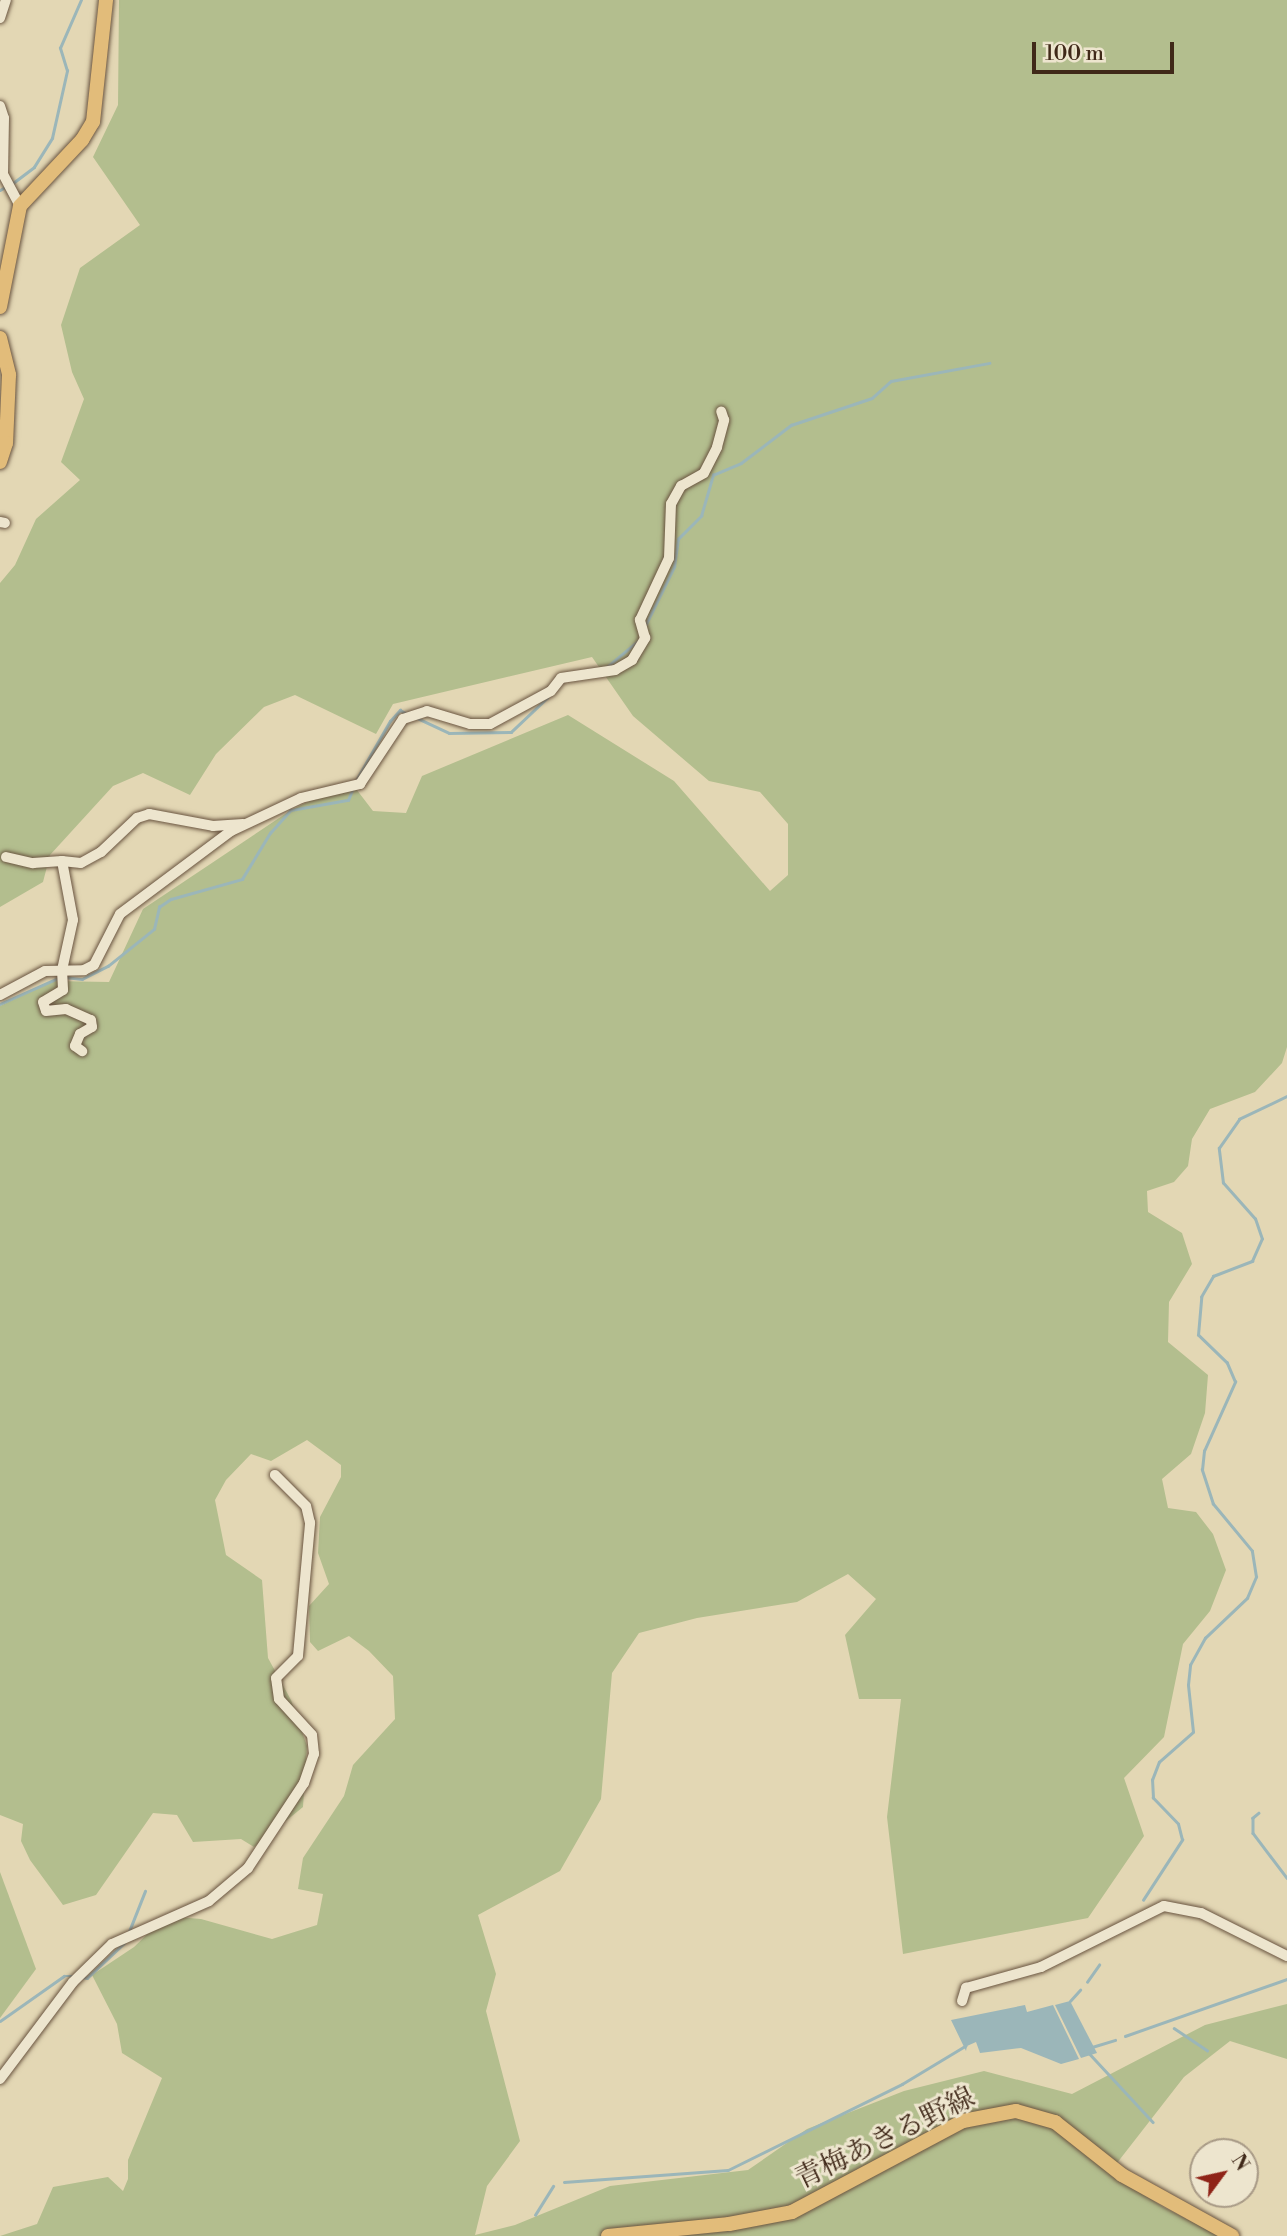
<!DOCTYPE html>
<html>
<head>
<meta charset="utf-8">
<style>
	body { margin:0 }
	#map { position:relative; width:1287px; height:2236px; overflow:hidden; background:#e3d7b4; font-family:"Libre Bodoni","Noto Serif JP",serif }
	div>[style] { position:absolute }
	.green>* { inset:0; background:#b3be8e }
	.water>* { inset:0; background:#9bb6b9 }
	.stream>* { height:2.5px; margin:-1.25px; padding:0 1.25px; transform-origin:1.25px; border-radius:1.25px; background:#9bb6b9 }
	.roads { filter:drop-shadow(0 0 2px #695440) drop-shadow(0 0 2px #695440) }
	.minor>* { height:10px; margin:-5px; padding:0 5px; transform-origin:5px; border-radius:5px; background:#ede5ce }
	.major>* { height:14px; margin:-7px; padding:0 7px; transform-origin:7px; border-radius:7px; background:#e2bc7a }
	span { translate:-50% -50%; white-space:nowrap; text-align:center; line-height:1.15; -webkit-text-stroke:6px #ede5ce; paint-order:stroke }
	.street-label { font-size:28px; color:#402919 }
	.north { position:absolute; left:1189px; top:2138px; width:70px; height:70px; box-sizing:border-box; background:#ede5ce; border:2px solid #a89a86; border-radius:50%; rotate:57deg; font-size:19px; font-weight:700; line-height:28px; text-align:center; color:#402919 }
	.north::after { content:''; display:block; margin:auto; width:24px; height:32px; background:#8f2418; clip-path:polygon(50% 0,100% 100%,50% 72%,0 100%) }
	.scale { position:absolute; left:1032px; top:42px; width:142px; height:32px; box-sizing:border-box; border:4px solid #402919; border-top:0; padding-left:9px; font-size:21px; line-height:24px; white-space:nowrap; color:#402919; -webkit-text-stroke:5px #ede5ce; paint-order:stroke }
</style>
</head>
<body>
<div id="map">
	<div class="green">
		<i style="clip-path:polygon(119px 0,1287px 0,1287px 1047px,1282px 1063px,1255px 1092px,1210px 1109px,1192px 1139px,1188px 1166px,1174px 1182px,1147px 1191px,1148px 1212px,1182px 1233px,1192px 1264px,1169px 1302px,1168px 1342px,1208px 1375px,1205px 1413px,1191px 1454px,1162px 1479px,1168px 1508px,1196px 1512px,1213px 1534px,1226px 1570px,1210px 1611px,1183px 1644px,1164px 1737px,1124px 1778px,1144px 1836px,1088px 1918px,903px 1954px,887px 1817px,901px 1699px,859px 1699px,845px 1635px,876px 1599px,848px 1574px,797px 1602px,697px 1618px,639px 1633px,612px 1673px,601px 1799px,560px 1871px,478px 1915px,496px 1974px,486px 2011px,520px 2141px,487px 2186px,475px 2235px,515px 2225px,610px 2186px,748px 2170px,807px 2129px,904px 2091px,984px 2071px,1072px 2094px,1205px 2025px,1287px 2004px,1287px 2059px,1230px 2041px,1184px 2077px,1110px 2172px,1163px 2207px,1220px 2236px,0 2236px,37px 2224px,53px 2187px,108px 2177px,123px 2191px,128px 2179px,128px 2160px,162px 2078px,122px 2053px,117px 2024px,92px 1975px,134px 1947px,166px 1916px,201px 1919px,272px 1939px,317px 1925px,323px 1894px,298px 1889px,303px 1858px,344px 1796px,353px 1765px,395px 1719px,393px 1676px,369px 1651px,349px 1636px,318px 1651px,310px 1642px,309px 1606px,329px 1584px,318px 1553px,320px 1517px,341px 1477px,341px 1465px,307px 1440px,271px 1461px,251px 1454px,226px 1480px,215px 1500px,226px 1555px,262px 1580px,268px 1658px,291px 1700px,307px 1746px,303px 1807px,254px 1847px,241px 1839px,193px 1842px,177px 1815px,153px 1813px,96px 1895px,63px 1905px,30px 1860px,21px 1841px,23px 1824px,0 1815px,0 1006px,52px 981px,109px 982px,143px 909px,291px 810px,350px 781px,373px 811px,406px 813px,422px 776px,568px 715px,674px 781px,770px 891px,788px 875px,788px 824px,760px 792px,709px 781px,633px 716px,592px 657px,393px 704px,376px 734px,295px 695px,264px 707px,216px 754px,190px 795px,143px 773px,113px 786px,50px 855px,43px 882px,0 907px,0 583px,15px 565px,36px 519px,80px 480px,61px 462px,84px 399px,72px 372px,61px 325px,80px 268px,140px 225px,93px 157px,118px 105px)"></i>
		<i style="clip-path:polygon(0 1872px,36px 1969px,0 2018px)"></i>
	</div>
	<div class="water">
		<i style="clip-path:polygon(1070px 2001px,1097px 2053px,1081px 2058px,1055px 2005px)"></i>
		<i style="clip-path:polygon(1025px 2005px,1027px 2012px,1053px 2005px,1079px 2059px,1061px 2064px,1021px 2048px,980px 2053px,976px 2042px,967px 2046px,966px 2051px,951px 2020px)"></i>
	</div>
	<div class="stream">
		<i style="left:13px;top:183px;width:26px;rotate:-37deg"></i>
		<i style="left:34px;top:167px;width:34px;rotate:-58deg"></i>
		<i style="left:52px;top:138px;width:69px;rotate:-77.4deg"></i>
		<i style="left:67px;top:71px;width:24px;rotate:-107deg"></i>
		<i style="left:60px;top:48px;width:52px;rotate:-66.4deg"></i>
		<i style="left:0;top:190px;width:8px;rotate:-30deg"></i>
		<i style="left:645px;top:626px;width:66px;rotate:-63.8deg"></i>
		<i style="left:674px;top:567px;width:28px;rotate:-82deg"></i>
		<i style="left:678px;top:539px;width:33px;rotate:-45deg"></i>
		<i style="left:701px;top:516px;width:43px;rotate:-73.7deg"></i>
		<i style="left:713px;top:475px;width:30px;rotate:-23deg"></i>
		<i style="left:741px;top:463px;width:63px;rotate:-37.2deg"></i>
		<i style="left:791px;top:425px;width:85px;rotate:-18.4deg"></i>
		<i style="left:872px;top:398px;width:25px;rotate:-42deg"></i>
		<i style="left:891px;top:381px;width:100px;rotate:-10.4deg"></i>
		<i style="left:608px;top:666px;width:39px;rotate:-40deg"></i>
		<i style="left:417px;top:718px;width:35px;rotate:25deg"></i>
		<i style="left:449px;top:733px;width:62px;rotate:-0.9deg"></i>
		<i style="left:511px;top:732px;width:50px;rotate:-43.4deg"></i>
		<i style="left:355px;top:782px;width:70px;rotate:-60.2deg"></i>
		<i style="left:390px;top:721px;width:15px;rotate:-48deg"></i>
		<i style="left:400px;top:710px;width:9px;rotate:27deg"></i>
		<i style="left:65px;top:977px;width:17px;rotate:7deg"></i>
		<i style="left:82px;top:979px;width:29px;rotate:-27deg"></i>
		<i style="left:108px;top:966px;width:59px;rotate:-38.8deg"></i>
		<i style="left:154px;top:929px;width:23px;rotate:-77deg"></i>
		<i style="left:159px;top:907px;width:14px;rotate:-34deg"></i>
		<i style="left:171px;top:899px;width:74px;rotate:-15.7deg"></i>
		<i style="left:242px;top:879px;width:54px;rotate:-58.7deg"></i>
		<i style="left:270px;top:833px;width:31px;rotate:-48deg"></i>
		<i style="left:291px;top:810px;width:58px;rotate:-10deg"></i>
		<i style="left:348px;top:800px;width:13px;rotate:-67deg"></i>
		<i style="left:0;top:1004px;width:64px;rotate:-24.1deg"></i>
		<i style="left:1259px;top:1813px;width:8px;rotate:140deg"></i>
		<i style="left:1253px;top:1818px;width:15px;rotate:90deg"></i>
		<i style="left:1253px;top:1833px;width:56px;rotate:52.9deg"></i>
		<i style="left:1143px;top:1900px;width:72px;rotate:-57deg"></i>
		<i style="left:1182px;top:1840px;width:16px;rotate:-104deg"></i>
		<i style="left:1178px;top:1824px;width:36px;rotate:-134deg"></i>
		<i style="left:1153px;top:1798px;width:18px;rotate:-93deg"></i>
		<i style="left:1152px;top:1780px;width:19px;rotate:-69deg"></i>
		<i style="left:1159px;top:1762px;width:45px;rotate:-41.4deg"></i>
		<i style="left:1193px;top:1732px;width:47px;rotate:-96.1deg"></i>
		<i style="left:1188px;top:1685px;width:20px;rotate:-84deg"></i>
		<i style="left:1190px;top:1665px;width:31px;rotate:-61deg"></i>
		<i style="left:1205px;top:1638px;width:58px;rotate:-43.6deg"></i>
		<i style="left:1247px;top:1598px;width:23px;rotate:-67deg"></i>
		<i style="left:1256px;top:1577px;width:26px;rotate:-99deg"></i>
		<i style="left:1252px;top:1551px;width:61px;rotate:-129.7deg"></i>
		<i style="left:1213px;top:1504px;width:36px;rotate:-108deg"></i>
		<i style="left:1202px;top:1470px;width:19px;rotate:-84deg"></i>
		<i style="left:1204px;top:1451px;width:76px;rotate:-65.8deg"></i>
		<i style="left:1235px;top:1382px;width:21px;rotate:-113deg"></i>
		<i style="left:1227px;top:1363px;width:40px;rotate:-136deg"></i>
		<i style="left:1198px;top:1335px;width:38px;rotate:-85deg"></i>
		<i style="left:1201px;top:1297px;width:24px;rotate:-60deg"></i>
		<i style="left:1213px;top:1276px;width:42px;rotate:-21deg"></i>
		<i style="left:1252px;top:1261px;width:24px;rotate:-66deg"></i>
		<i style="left:1262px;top:1239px;width:21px;rotate:-109deg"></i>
		<i style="left:1255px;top:1219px;width:48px;rotate:-131.6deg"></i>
		<i style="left:1223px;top:1183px;width:35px;rotate:-97deg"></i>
		<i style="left:1219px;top:1148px;width:35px;rotate:-55deg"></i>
		<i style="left:1239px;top:1119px;width:53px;rotate:-25.6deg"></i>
		<i style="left:128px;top:1934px;width:46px;rotate:-68.4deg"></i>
		<i style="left:82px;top:1977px;width:5px;rotate:11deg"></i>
		<i style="left:87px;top:1978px;width:51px;rotate:-43.4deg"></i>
		<i style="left:1087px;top:1982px;width:21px;rotate:-55deg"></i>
		<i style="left:1070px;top:2001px;width:15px;rotate:-48deg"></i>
		<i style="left:0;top:2021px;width:78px;rotate:-35.1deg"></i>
		<i style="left:64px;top:1976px;width:11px"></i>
		<i style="left:1174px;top:2028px;width:40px;rotate:34deg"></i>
		<i style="left:1125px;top:2036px;width:172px;rotate:-19.4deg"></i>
		<i style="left:1092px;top:2047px;width:24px;rotate:-17deg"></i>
		<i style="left:1089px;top:2053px;width:94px;rotate:47.2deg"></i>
		<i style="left:564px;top:2182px;width:164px;rotate:-4.2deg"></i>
		<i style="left:728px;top:2170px;width:194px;rotate:-26.3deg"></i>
		<i style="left:902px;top:2084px;width:74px;rotate:-31.1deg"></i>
		<i style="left:535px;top:2215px;width:34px;rotate:-58deg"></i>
	</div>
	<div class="roads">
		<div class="minor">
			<i style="left:0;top:18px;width:19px;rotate:-72deg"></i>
			<i style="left:0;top:106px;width:13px;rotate:72deg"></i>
			<i style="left:4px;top:118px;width:56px;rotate:91deg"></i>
			<i style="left:3px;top:174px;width:36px;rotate:62deg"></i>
			<i style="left:0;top:522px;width:5px;rotate:11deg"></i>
			<i style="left:6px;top:857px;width:28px;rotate:13deg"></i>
			<i style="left:33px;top:863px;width:29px;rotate:-4deg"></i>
			<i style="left:62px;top:861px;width:60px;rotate:79.4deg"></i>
			<i style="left:73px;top:920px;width:51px;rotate:102.4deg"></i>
			<i style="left:62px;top:970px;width:20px;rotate:87deg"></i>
			<i style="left:63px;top:990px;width:23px;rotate:149deg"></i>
			<i style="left:43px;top:1002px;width:9px;rotate:72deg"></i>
			<i style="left:46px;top:1011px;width:20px;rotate:-6deg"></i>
			<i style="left:66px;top:1009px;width:27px;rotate:24deg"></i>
			<i style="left:91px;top:1020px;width:7px;rotate:82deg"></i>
			<i style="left:92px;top:1027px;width:14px;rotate:150deg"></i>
			<i style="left:80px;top:1034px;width:13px;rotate:113deg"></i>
			<i style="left:75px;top:1046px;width:9px;rotate:36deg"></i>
			<i style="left:62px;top:861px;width:19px;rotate:6deg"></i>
			<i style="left:81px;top:863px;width:23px;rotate:-29deg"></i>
			<i style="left:101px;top:852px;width:50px;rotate:-43.4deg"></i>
			<i style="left:137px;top:818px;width:13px;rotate:-18deg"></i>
			<i style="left:149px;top:814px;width:65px;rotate:10.6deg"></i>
			<i style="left:213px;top:826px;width:30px;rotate:-4deg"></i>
			<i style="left:0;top:995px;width:51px;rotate:-28.1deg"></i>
			<i style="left:45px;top:971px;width:39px;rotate:-1deg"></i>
			<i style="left:84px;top:970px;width:11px;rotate:-27deg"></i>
			<i style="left:94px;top:965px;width:57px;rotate:-63deg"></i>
			<i style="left:120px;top:914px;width:139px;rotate:-36.8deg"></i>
			<i style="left:231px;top:831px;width:77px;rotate:-25.2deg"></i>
			<i style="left:301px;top:798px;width:61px;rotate:-13.3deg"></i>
			<i style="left:360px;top:784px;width:78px;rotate:-56.5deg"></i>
			<i style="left:403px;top:719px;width:25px;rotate:-18deg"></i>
			<i style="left:427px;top:711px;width:45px;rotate:16.8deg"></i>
			<i style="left:470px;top:724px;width:20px"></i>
			<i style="left:490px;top:724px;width:69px;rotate:-28.4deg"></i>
			<i style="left:551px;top:691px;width:16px;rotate:-52deg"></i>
			<i style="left:561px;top:678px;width:55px;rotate:-8.4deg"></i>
			<i style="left:615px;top:670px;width:20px;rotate:-30deg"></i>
			<i style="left:632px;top:660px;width:26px;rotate:-59deg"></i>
			<i style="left:645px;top:638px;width:19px;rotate:-106deg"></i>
			<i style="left:640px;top:620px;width:68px;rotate:-64.9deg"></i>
			<i style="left:669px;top:558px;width:54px;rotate:-87.9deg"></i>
			<i style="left:671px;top:504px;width:21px;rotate:-61deg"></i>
			<i style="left:681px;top:486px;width:26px;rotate:-29deg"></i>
			<i style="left:704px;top:473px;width:29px;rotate:-63deg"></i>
			<i style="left:717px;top:447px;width:28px;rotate:-75deg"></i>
			<i style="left:724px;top:420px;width:9px;rotate:-108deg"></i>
			<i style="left:962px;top:2001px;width:14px;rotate:-73deg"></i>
			<i style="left:966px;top:1988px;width:78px;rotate:-15.6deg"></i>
			<i style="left:1041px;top:1967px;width:137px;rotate:-26.4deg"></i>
			<i style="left:1164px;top:1906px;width:38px;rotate:11deg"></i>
			<i style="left:1201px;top:1913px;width:96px;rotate:26.6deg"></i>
			<i style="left:0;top:2079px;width:121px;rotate:-53deg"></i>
			<i style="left:73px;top:1982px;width:54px;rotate:-44.3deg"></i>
			<i style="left:112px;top:1944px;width:106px;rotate:-23.9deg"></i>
			<i style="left:209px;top:1901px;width:51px;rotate:-40.2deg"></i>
			<i style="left:248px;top:1868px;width:102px;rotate:-56.6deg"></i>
			<i style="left:304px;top:1783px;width:31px;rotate:-71deg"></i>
			<i style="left:314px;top:1754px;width:19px;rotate:-96deg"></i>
			<i style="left:312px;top:1735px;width:49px;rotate:-132.5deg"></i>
			<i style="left:279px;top:1699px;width:21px;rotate:-98deg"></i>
			<i style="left:276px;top:1678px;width:31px;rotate:-45deg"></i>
			<i style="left:298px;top:1656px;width:134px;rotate:-84.8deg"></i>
			<i style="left:310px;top:1523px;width:17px;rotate:-103deg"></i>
			<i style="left:306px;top:1506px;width:44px;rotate:-135deg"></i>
		</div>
		<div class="major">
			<i style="left:0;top:307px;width:103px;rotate:-78.8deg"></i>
			<i style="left:20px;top:206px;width:91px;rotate:-46.8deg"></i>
			<i style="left:82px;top:140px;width:21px;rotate:-59deg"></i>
			<i style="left:93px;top:122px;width:123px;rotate:-83.9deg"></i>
			<i style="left:0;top:338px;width:38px;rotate:76deg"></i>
			<i style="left:9px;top:375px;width:68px;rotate:92.5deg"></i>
			<i style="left:6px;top:443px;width:20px;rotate:108deg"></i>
			<i style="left:608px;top:2236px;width:122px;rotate:-5.7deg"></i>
			<i style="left:729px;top:2224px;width:64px;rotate:-10.8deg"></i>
			<i style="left:792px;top:2212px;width:194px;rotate:-28deg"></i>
			<i style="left:963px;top:2121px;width:54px;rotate:-10.7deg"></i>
			<i style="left:1016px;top:2111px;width:41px;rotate:15.8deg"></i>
			<i style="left:1055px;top:2122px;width:85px;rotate:38.3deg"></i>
			<i style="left:1122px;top:2175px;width:126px;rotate:29deg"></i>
		</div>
	</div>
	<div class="street-label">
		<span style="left:885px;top:2139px;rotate:-26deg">青梅あきる野線</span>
	</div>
	<div class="north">N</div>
	<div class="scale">100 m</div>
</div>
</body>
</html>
